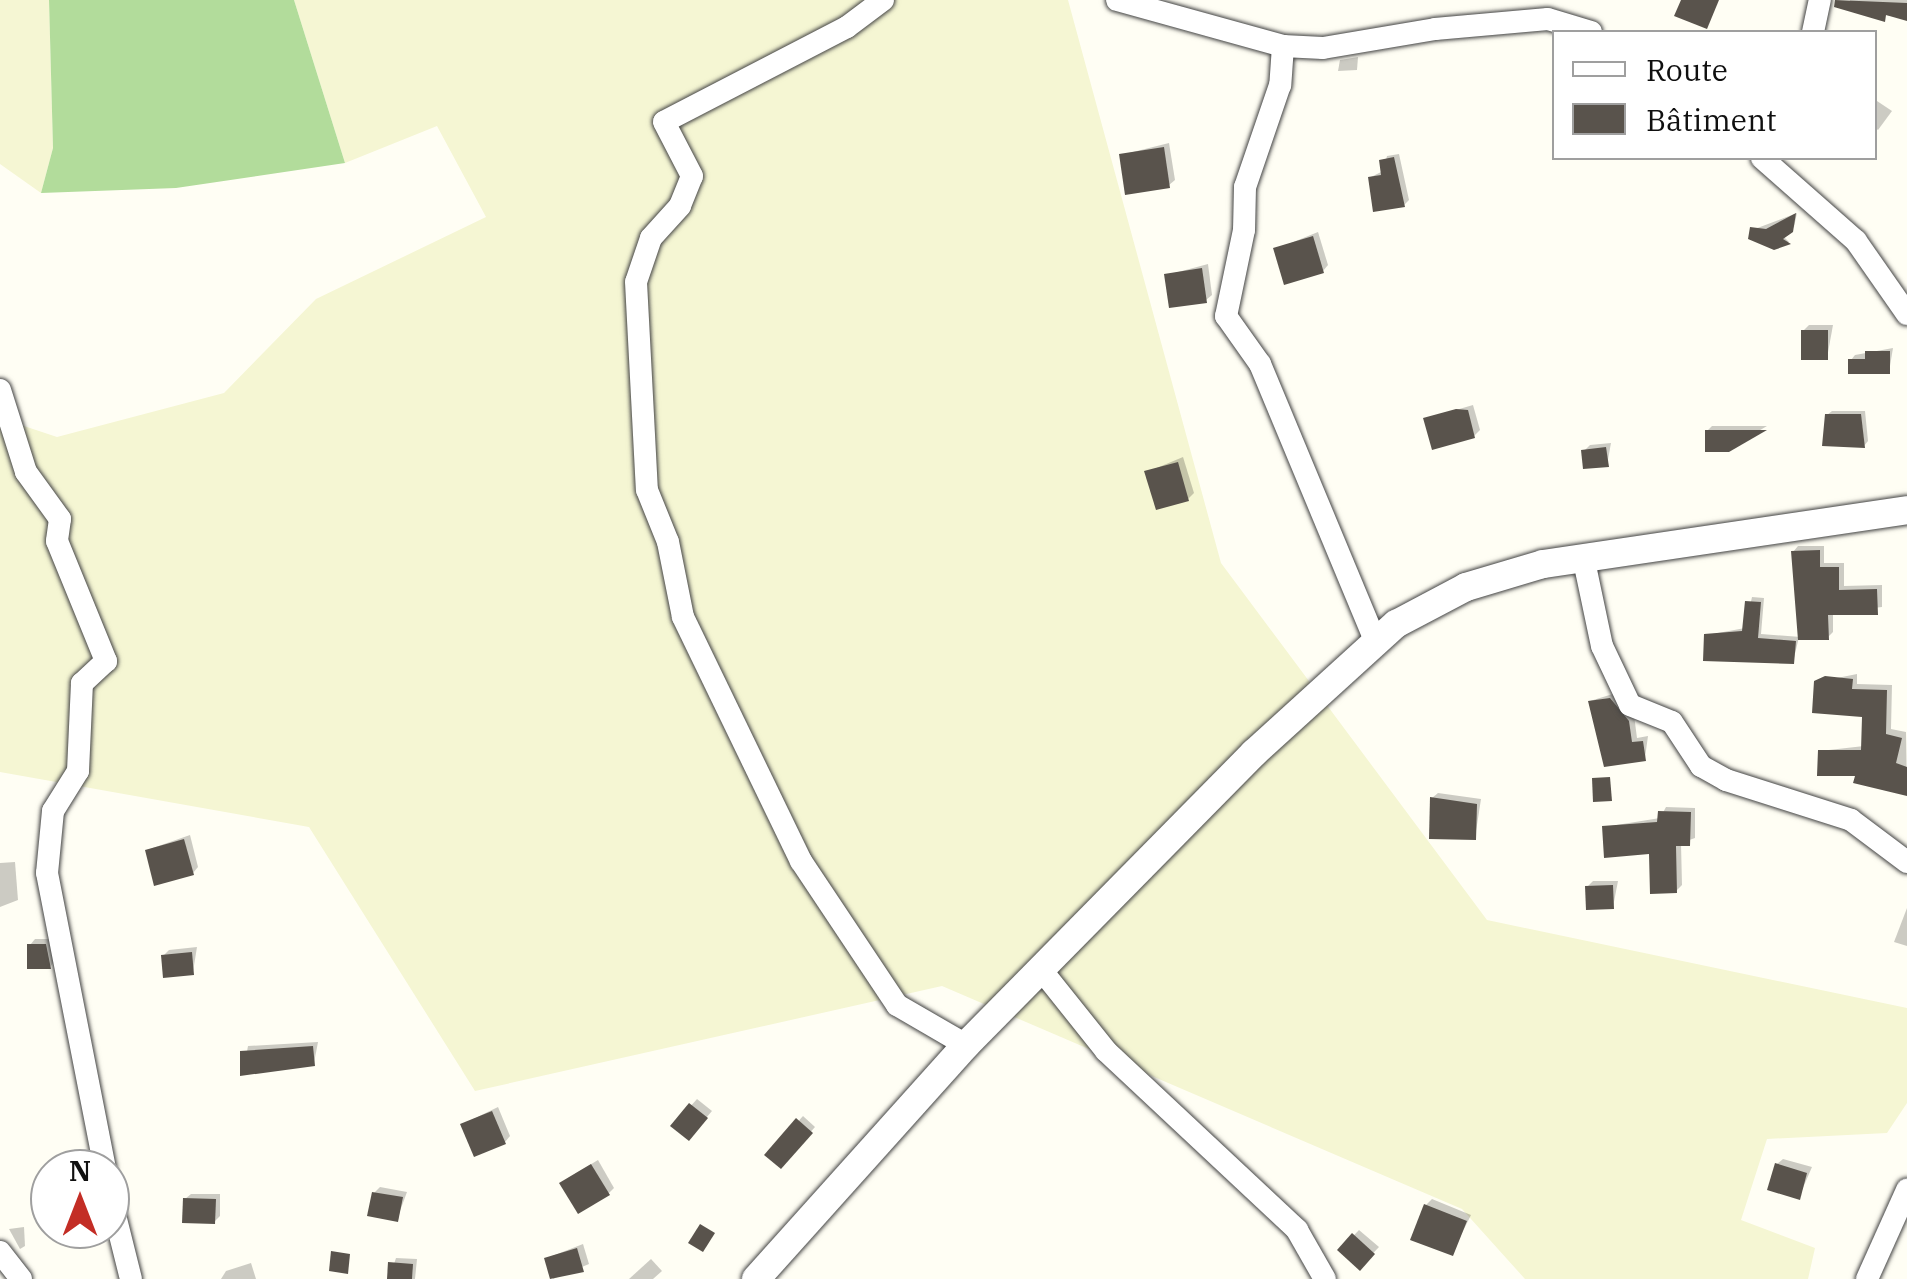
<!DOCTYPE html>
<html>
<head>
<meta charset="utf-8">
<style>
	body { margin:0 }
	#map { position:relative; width:1907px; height:1279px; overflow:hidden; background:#fffef4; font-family:"IBM Plex Serif",serif }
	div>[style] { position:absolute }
	.farmland>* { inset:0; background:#f5f6d3 }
	.forest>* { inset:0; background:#b2dc9b }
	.shadow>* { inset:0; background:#0003 }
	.building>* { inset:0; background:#59534c }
	.roads { filter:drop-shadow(0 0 2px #434343) drop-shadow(0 0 2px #434343) }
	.minor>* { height:22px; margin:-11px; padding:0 11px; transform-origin:11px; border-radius:11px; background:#fff }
	.tertiary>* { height:28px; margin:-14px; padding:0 14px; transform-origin:14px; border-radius:14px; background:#fff }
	span { translate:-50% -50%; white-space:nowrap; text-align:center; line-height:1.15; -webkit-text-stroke:10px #fff; paint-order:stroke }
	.legend { position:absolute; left:1552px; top:30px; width:325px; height:130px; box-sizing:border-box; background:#fff; border:2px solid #9f9f9f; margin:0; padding:12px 18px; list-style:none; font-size:30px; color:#101010 }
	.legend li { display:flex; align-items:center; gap:20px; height:50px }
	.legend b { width:50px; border:2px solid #9f9f9f }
	.north { position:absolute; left:30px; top:1149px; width:100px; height:100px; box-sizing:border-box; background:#fff; border:2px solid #9f9f9f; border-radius:50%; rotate:0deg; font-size:28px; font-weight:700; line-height:40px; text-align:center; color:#101010 }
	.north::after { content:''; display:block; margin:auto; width:35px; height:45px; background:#c32d25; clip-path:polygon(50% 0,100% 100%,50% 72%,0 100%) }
</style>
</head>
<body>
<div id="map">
	<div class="farmland">
		<i style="clip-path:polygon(0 0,49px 0,53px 148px,41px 193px,0 164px)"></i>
		<i style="clip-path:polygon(294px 0,1068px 0,1221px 563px,1487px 920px,1907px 1008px,1907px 1103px,1887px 1133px,1767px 1139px,1741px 1220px,1815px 1248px,1808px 1279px,1525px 1279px,1462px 1209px,942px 986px,475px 1091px,309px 827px,0 772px,0 418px,57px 437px,224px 393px,316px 299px,486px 217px,437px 126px,345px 163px)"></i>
	</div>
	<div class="forest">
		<i style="clip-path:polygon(49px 0,294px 0,345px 163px,176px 188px,41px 193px,53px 148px)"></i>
	</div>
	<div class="shadow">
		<i style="clip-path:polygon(1850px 0,1907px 0,1907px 19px,1848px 8px)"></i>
		<i style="clip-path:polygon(1358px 57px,1357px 70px,1338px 71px,1340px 60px)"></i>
		<i style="clip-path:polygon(1874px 99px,1892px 111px,1878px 130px,1874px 127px)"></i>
		<i style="clip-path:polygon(1169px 143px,1175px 180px,1169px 185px,1121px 155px)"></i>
		<i style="clip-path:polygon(1399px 154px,1409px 200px,1404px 205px,1371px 177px,1383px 171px,1387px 156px)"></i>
		<i style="clip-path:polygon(1797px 213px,1794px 227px,1783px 236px,1789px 242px,1774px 247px,1752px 230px)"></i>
		<i style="clip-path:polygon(1318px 232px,1328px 265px,1323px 271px,1276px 249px)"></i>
		<i style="clip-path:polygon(1208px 264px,1212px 295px,1206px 300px,1167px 275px)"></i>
		<i style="clip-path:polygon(1809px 325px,1833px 325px,1827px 358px,1803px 331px)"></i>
		<i style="clip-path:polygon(1893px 348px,1889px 372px,1851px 360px,1855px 355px)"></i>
		<i style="clip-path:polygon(1473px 405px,1480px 430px,1474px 436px,1425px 419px)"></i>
		<i style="clip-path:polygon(1832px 411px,1865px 411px,1868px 441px,1864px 446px,1827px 415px)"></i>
		<i style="clip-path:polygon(1712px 426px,1767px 426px,1728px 449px,1707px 431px)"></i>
		<i style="clip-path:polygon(1611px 443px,1607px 465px,1584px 451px,1590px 445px)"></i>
		<i style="clip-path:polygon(1183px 457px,1194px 493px,1188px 499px,1147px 472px)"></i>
		<i style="clip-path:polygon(1798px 546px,1824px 546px,1824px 563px,1844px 563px,1844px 586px,1882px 585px,1882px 607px,1833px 613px,1833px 632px,1828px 637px,1799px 637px,1793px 662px,1707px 635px,1745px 628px,1752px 597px,1764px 598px,1761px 634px,1801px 637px,1793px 552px)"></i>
		<i style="clip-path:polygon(1857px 674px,1857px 684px,1892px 685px,1891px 729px,1906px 732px,1907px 793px,1820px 751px,1864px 746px,1865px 715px,1817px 682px)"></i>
		<i style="clip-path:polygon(1616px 693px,1634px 715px,1637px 738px,1648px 736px,1645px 758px,1590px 701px)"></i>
		<i style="clip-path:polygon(1438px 793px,1481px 799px,1475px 838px,1432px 798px)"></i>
		<i style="clip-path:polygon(1666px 807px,1695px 808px,1695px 838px,1681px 843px,1682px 885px,1676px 891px,1652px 851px,1604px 827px,1660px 818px)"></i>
		<i style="clip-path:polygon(190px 835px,198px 867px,193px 873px,147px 850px)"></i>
		<i style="clip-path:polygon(15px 862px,18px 900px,0 907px,0 863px)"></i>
		<i style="clip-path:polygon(1593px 881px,1618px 881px,1613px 907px,1587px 887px)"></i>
		<i style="clip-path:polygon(1907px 908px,1907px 946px,1894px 942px)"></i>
		<i style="clip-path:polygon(35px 939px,51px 939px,55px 961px,50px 967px,30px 945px)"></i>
		<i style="clip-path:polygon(197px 947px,193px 972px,163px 956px,169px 950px)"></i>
		<i style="clip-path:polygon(318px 1042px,314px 1063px,243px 1074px,248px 1046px)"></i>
		<i style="clip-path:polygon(697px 1099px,712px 1111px,694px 1132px,674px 1125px)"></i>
		<i style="clip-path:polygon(498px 1107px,510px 1136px,505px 1142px,463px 1124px)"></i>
		<i style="clip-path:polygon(803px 1116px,815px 1127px,781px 1166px,768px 1155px)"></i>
		<i style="clip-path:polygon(1783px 1159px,1812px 1167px,1799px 1197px,1777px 1164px)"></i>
		<i style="clip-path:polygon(598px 1160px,614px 1188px,609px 1193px,568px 1178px)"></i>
		<i style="clip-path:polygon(380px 1187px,407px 1192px,397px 1219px,374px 1193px)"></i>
		<i style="clip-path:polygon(191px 1194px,220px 1194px,220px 1216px,214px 1222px,185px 1199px)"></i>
		<i style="clip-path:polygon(1432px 1199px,1471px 1215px,1452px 1253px,1426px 1205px)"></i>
		<i style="clip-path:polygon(24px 1227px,25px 1246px,20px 1249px,9px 1229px)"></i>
		<i style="clip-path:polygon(1359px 1230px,1379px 1247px,1360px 1267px,1340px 1250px)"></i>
		<i style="clip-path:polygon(583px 1244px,589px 1264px,553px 1279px,547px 1258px)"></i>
		<i style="clip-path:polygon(396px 1258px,417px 1259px,415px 1279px,389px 1279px)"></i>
		<i style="clip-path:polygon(651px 1259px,662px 1271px,653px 1279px,629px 1279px)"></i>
		<i style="clip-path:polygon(251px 1263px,256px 1279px,221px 1279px,226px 1271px)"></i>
	</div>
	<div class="building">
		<i style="clip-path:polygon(1681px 0,1719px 0,1707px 29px,1674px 16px)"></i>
		<i style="clip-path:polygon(1835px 0,1907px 3px,1907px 21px,1886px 15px,1885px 22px,1834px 7px)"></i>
		<i style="clip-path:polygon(1164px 147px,1170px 188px,1125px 195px,1119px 154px)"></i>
		<i style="clip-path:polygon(1394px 157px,1405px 207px,1373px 212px,1368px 177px,1381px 175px,1379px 160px)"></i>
		<i style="clip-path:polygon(1796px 213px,1793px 232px,1783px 239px,1791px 244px,1774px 250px,1748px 239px,1750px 227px,1766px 229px)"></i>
		<i style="clip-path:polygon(1313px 236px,1324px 273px,1284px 285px,1273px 248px)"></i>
		<i style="clip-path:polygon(1202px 268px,1207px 303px,1169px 308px,1164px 274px)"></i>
		<i style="clip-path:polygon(1801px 330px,1828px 330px,1828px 360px,1801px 360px)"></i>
		<i style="clip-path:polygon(1865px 351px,1890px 351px,1890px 374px,1848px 374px,1848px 359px,1865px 359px)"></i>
		<i style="clip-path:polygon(1456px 409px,1468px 410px,1475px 438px,1432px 450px,1423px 418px)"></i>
		<i style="clip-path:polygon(1825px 414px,1861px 414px,1865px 448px,1822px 446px)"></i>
		<i style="clip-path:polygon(1705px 430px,1767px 430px,1729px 452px,1705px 452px)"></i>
		<i style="clip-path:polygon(1606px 447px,1609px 467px,1583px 469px,1581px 450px)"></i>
		<i style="clip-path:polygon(1178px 462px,1189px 501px,1156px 510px,1144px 471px)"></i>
		<i style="clip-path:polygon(1820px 550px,1820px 567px,1839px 567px,1839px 590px,1877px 589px,1878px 615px,1828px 615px,1829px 640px,1798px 640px,1791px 551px)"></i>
		<i style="clip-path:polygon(1745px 601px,1761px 602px,1758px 638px,1796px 641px,1794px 664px,1703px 661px,1704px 634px,1742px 631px)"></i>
		<i style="clip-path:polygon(1825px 676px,1853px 679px,1852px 689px,1887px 690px,1886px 734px,1902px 738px,1896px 763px,1907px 767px,1907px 796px,1853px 783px,1855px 776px,1817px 776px,1818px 750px,1861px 750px,1862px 717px,1812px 713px,1814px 681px)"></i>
		<i style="clip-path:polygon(1610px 698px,1629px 721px,1632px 742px,1643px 741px,1646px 761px,1604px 767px,1588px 701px)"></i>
		<i style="clip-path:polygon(1610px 777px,1612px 801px,1593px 802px,1592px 778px)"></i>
		<i style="clip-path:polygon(1430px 797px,1477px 804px,1476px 840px,1429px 839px)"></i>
		<i style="clip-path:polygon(1658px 811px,1691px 812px,1690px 846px,1676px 846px,1677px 893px,1650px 894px,1649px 854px,1604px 858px,1602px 826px,1657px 822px)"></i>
		<i style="clip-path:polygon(184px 839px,194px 875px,154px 886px,145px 850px)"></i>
		<i style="clip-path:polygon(1613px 885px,1614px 909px,1586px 910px,1585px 886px)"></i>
		<i style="clip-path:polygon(27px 944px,46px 944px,51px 969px,27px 969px)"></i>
		<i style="clip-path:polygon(192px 952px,194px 975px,163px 978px,161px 955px)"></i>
		<i style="clip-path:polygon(313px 1046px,315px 1066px,240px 1076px,240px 1051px)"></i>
		<i style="clip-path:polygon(689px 1103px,708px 1118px,689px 1141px,670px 1126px)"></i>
		<i style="clip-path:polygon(492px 1111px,506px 1144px,474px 1157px,460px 1124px)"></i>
		<i style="clip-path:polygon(796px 1118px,813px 1133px,781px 1169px,764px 1155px)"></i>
		<i style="clip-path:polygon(1775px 1163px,1807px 1173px,1800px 1200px,1767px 1190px)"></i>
		<i style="clip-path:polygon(591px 1164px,610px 1195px,578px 1214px,559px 1183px)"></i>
		<i style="clip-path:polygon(372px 1192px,403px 1197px,398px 1222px,367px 1216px)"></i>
		<i style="clip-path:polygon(183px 1198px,216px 1199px,215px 1224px,182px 1223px)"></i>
		<i style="clip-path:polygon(1424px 1204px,1467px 1221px,1453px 1256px,1410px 1240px)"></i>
		<i style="clip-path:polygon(700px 1224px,715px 1233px,703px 1252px,688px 1243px)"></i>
		<i style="clip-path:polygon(1352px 1233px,1375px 1254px,1360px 1271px,1337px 1250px)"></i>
		<i style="clip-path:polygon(577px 1248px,584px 1272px,550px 1279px,544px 1258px)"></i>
		<i style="clip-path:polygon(331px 1251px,350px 1254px,348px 1274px,329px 1271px)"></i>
		<i style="clip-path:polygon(388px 1262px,413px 1264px,412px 1279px,387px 1279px)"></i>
	</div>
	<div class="roads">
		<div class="minor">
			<i style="left:883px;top:0;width:45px;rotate:143.1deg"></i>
			<i style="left:847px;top:27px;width:206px;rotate:152.6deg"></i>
			<i style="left:664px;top:122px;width:61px;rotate:62.6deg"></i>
			<i style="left:692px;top:176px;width:32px;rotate:112deg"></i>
			<i style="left:680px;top:206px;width:43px;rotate:132.2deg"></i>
			<i style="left:651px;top:238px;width:46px;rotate:108.8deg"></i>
			<i style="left:636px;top:282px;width:208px;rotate:87deg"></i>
			<i style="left:647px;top:490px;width:56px;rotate:68deg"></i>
			<i style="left:668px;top:542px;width:76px;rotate:78.7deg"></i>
			<i style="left:683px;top:617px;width:271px;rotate:64.2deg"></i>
			<i style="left:801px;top:861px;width:173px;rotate:56.3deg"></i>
			<i style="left:897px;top:1005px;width:80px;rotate:30.1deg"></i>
			<i style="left:1117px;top:0;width:172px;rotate:15.5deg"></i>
			<i style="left:1283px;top:46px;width:40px;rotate:2.9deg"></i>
			<i style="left:1323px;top:48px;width:114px;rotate:-9.6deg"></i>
			<i style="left:1435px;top:29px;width:113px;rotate:-5.1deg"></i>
			<i style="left:1548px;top:19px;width:45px;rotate:16.8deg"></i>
			<i style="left:1813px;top:32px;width:33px;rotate:-78deg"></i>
			<i style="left:1283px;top:46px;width:39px;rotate:94deg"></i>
			<i style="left:1280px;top:85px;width:108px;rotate:108.9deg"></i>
			<i style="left:1245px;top:187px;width:43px;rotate:91.3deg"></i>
			<i style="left:1244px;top:230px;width:88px;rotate:101.8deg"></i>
			<i style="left:1226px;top:316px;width:59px;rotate:54.7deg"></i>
			<i style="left:1260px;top:364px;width:299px;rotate:67.4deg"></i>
			<i style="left:1762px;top:158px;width:125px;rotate:41.4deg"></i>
			<i style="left:1856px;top:241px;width:89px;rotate:55.1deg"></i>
			<i style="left:0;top:390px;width:86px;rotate:72.4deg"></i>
			<i style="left:26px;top:472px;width:58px;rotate:54.1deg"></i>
			<i style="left:60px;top:519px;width:22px;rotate:98deg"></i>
			<i style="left:57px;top:541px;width:130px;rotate:67.8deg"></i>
			<i style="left:106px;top:661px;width:33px;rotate:137deg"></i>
			<i style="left:82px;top:683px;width:88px;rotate:92.6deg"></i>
			<i style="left:78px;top:771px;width:47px;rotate:122deg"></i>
			<i style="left:53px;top:811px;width:62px;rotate:95.5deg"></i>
			<i style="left:47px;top:873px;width:302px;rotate:78.9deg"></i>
			<i style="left:1583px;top:556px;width:92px;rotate:78.1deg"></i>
			<i style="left:1602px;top:646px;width:65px;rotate:64.6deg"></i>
			<i style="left:1630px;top:705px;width:45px;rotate:22deg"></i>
			<i style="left:1672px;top:722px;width:53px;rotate:56.6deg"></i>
			<i style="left:1701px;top:766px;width:29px;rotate:29deg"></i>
			<i style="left:1726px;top:780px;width:131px;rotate:17.7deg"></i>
			<i style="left:1851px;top:820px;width:70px;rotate:36.9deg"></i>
			<i style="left:1043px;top:972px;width:101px;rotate:51.4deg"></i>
			<i style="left:1106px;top:1051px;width:262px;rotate:43.1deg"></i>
			<i style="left:1297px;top:1230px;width:56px;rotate:60.3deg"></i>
			<i style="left:110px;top:1195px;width:87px;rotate:76deg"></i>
			<i style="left:0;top:1252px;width:34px;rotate:52deg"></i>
			<i style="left:1867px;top:1279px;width:98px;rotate:-65.8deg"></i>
		</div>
		<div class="tertiary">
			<i style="left:756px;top:1279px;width:314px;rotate:-48.1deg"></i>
			<i style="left:966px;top:1045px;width:410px;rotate:-45.4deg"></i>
			<i style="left:1254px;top:753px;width:192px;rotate:-42.3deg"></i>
			<i style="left:1396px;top:624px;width:79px;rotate:-27.9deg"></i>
			<i style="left:1466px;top:587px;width:80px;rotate:-16.6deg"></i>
			<i style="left:1543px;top:564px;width:368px;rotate:-8.4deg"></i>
		</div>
	</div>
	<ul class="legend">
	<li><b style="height:12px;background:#fff"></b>Route</li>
	<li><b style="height:28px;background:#59534c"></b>Bâtiment</li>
	</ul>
	<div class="north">N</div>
</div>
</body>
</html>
